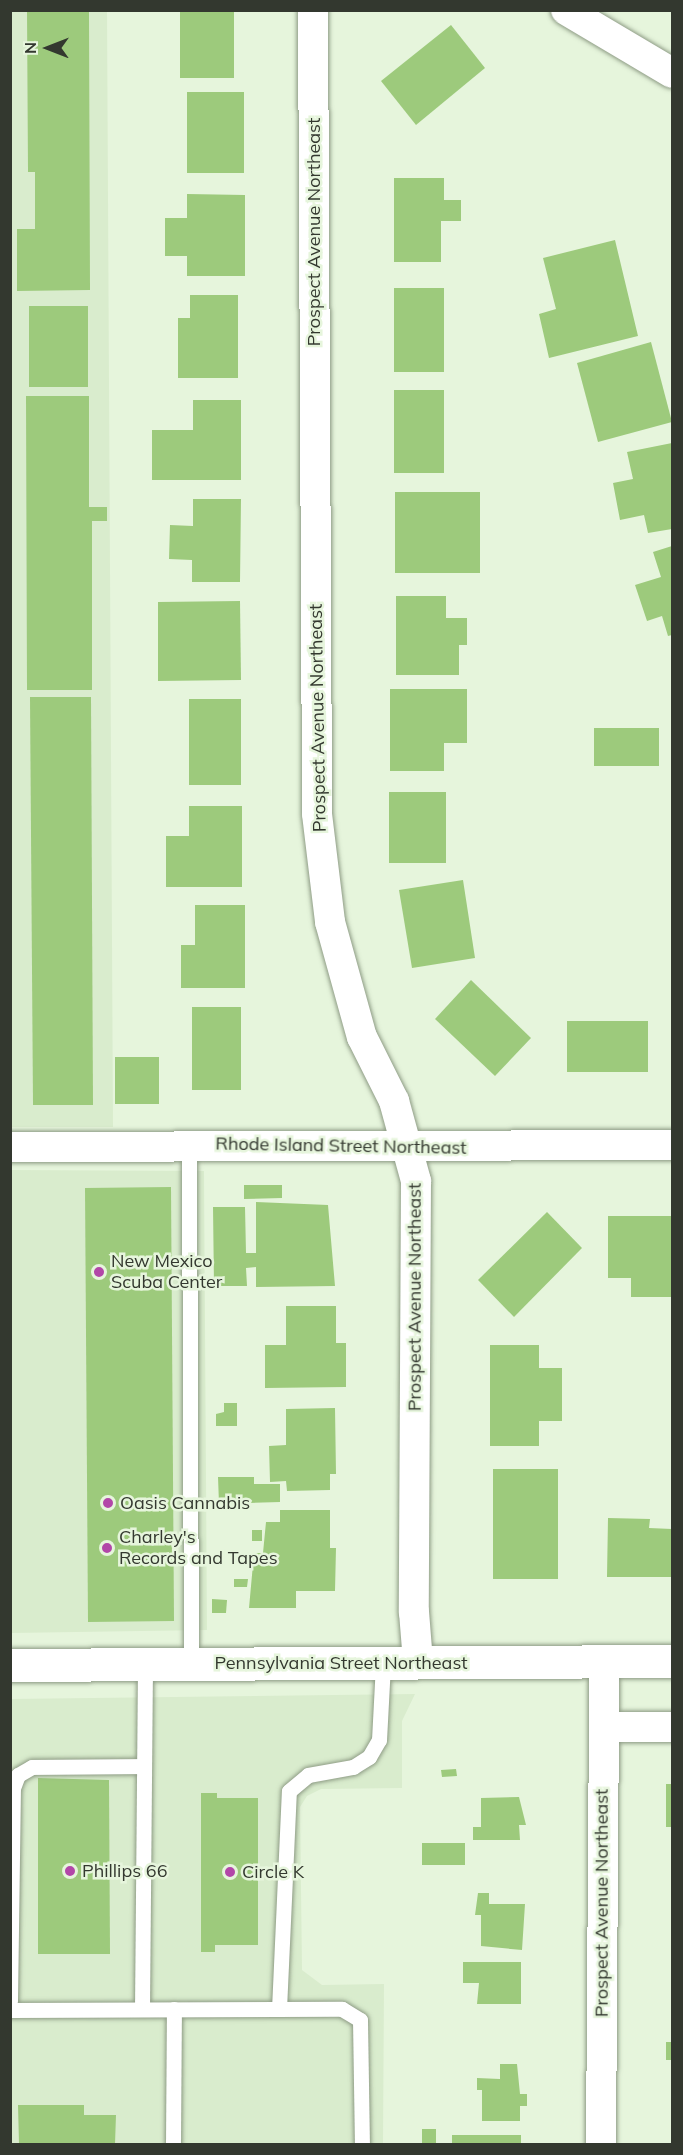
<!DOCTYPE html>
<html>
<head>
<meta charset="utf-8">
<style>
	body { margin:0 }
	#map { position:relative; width:683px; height:2155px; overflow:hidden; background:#e6f5dc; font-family:Mulish,sans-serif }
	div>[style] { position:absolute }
	.built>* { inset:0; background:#d9eccd }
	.building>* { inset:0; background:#9dca7c }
	.roads { filter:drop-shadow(0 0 2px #8e9c85) drop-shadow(0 0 2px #8e9c85) }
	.service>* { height:15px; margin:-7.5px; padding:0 7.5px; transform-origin:7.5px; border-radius:7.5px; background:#fff }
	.minor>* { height:30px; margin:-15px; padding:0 15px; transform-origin:15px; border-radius:15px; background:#fff }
	.tertiary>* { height:33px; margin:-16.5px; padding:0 16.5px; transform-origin:16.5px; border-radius:16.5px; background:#fff }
	.dots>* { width:16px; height:16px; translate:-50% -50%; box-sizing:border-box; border:3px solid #e6f5dc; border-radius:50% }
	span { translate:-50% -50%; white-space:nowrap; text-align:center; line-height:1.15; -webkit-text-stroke:5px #e6f5dc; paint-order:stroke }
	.street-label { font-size:18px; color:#33382f }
	.poi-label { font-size:18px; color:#33382f }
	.left { translate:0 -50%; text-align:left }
	.frame { position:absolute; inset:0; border:12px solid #33382f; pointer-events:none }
	.north { position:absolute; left:18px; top:18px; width:60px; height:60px; -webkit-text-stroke:4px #e6f5dc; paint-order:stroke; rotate:270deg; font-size:16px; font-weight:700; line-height:24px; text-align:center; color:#33382f }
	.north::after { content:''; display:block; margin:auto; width:21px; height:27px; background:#33382f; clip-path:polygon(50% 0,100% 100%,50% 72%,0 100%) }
</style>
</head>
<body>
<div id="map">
	<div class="built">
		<i style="clip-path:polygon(10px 11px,107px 11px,113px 1127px,11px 1127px)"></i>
		<i style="clip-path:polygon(11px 1170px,204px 1171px,207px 1630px,11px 1633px)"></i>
		<i style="clip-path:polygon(415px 1694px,402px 1721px,402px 1788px,321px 1789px,307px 1796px,300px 1807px,302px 1970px,322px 1985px,384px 1984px,383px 2144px,11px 2144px,10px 1699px)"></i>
	</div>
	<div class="building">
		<i style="clip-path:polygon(27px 10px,89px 10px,90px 290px,17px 291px,17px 229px,35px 229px,35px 172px,28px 172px)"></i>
		<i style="clip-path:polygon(180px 10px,234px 10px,234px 78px,180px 78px)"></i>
		<i style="clip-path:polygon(451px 25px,485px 68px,416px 125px,381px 81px)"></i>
		<i style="clip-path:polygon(187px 92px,244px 92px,244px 173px,187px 173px)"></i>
		<i style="clip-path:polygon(394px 178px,444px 178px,444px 200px,461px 200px,461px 221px,441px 221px,441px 262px,394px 262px)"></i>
		<i style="clip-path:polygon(187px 194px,245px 195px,245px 276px,187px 276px,187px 256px,165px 256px,165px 218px,187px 218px)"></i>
		<i style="clip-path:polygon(615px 240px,638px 336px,549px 358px,539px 314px,556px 309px,543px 258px)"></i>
		<i style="clip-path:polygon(394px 288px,444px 288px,444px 372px,394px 372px)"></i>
		<i style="clip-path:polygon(190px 295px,238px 295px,238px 378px,178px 378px,178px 318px,190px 318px)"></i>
		<i style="clip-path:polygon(29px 306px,88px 306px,88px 387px,29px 387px)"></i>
		<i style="clip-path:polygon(651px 342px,672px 422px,598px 442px,577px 363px)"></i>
		<i style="clip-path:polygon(394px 390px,444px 390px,444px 473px,394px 473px)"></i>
		<i style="clip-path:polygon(26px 396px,89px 396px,89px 507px,107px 507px,107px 521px,92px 521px,92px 690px,27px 690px)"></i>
		<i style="clip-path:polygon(193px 400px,241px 400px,241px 480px,152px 480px,152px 430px,193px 430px)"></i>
		<i style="clip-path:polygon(672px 443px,672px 529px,648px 533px,644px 515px,620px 520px,613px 483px,633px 479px,627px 452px)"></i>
		<i style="clip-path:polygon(395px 492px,480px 492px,480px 573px,395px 573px)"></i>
		<i style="clip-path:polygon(193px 499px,241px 499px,240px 582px,192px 582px,192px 560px,169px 559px,170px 525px,193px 526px)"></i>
		<i style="clip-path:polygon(672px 546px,672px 635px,668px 636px,662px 616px,647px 621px,635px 585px,661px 577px,653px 552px)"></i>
		<i style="clip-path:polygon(396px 596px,446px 596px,446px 618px,467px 618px,467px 645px,459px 645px,459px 675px,396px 675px)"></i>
		<i style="clip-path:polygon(240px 601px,241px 680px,158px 681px,158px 602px)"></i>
		<i style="clip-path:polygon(390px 689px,467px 689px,467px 743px,444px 743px,444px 771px,390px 771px)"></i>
		<i style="clip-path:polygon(30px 697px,91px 697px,93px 1105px,33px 1105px)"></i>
		<i style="clip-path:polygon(189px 699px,241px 699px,241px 785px,189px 785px)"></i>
		<i style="clip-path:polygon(594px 728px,659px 728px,659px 766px,594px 766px)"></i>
		<i style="clip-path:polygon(389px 792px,446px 792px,446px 863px,389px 863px)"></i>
		<i style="clip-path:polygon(189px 806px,242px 806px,242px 887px,166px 887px,166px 836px,189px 836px)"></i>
		<i style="clip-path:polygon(463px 880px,475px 958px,412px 968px,399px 890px)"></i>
		<i style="clip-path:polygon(195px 905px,245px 905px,245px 988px,181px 988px,181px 945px,195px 945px)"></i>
		<i style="clip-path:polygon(471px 980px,531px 1038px,495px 1076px,435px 1019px)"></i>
		<i style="clip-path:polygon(192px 1007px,241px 1007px,241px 1090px,192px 1090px)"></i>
		<i style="clip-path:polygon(567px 1021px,648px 1021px,648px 1072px,567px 1072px)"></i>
		<i style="clip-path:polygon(115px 1057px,159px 1057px,159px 1104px,115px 1104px)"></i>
		<i style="clip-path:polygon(244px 1185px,282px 1185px,282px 1198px,244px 1199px)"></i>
		<i style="clip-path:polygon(171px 1187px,174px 1621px,88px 1622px,85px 1188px)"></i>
		<i style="clip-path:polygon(256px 1202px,328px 1205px,335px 1286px,256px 1287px,256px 1267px,246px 1268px,247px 1286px,214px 1286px,213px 1207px,245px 1207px,246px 1253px,256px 1253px)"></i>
		<i style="clip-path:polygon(547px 1212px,582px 1248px,514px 1317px,478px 1280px)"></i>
		<i style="clip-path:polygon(608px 1216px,672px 1216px,672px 1297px,631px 1297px,631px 1278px,608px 1278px)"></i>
		<i style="clip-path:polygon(286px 1306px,336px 1306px,336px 1343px,346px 1343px,346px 1387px,265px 1388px,265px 1345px,286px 1345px)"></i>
		<i style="clip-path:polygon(490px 1345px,539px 1345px,539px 1368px,562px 1368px,562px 1421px,539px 1421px,539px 1446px,490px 1446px)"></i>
		<i style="clip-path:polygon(224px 1403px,237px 1403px,237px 1426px,216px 1426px,216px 1414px,224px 1412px)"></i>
		<i style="clip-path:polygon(335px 1408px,336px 1474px,330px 1474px,330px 1490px,287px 1491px,286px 1481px,270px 1482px,269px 1446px,286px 1445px,286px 1409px)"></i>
		<i style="clip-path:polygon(493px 1469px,558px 1469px,558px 1579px,493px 1579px)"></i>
		<i style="clip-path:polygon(218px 1477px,254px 1477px,254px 1484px,280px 1484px,280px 1502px,219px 1504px)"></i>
		<i style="clip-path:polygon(280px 1510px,330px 1510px,330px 1548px,336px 1548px,335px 1591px,296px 1591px,296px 1608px,249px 1608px,254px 1553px,263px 1553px,266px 1522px,280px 1522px)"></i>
		<i style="clip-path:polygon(608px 1518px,650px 1519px,649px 1528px,672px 1529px,672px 1577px,607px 1577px)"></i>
		<i style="clip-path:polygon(252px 1530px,262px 1530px,262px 1541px,252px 1541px)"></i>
		<i style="clip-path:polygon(234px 1579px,248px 1579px,247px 1587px,234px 1587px)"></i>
		<i style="clip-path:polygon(212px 1599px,227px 1600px,226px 1613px,212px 1613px)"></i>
		<i style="clip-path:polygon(456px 1769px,457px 1776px,442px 1777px,441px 1770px)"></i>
		<i style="clip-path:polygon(38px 1778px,109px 1780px,110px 1954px,38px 1954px)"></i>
		<i style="clip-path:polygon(666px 1784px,672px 1784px,672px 1827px,666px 1827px)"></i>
		<i style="clip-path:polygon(201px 1793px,217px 1793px,217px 1798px,258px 1798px,258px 1945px,215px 1945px,215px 1952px,201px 1952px)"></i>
		<i style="clip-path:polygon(519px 1797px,526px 1825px,519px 1825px,520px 1840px,473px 1840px,473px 1827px,481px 1827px,481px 1798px)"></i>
		<i style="clip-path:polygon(422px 1843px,465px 1843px,465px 1865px,422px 1865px)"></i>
		<i style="clip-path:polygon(478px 1893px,489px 1893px,489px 1904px,525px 1904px,522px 1950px,481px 1946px,481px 1915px,475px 1915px)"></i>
		<i style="clip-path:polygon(463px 1962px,521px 1962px,521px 2004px,477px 2004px,479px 1983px,463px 1983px)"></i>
		<i style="clip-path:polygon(666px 2042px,672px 2042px,672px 2060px,666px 2060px)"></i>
		<i style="clip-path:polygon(500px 2064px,517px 2064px,520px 2094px,527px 2094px,527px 2106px,520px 2106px,520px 2121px,482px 2121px,482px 2090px,477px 2090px,477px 2078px,500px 2079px)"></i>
		<i style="clip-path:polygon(18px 2105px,84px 2105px,84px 2115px,116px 2115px,115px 2144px,19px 2144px)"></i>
		<i style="clip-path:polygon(422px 2129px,436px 2129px,436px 2144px,422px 2144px)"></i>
		<i style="clip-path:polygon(452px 2135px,521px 2135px,521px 2144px,452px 2144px)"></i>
	</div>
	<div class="roads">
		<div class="service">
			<i style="left:189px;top:1144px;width:520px;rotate:89.78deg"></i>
			<i style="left:10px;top:2001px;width:213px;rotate:-89.2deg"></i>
			<i style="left:13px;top:1788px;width:14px;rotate:-69deg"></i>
			<i style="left:18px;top:1775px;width:16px;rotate:-30deg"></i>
			<i style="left:32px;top:1767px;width:112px;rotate:-0.5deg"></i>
			<i style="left:142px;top:2009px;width:345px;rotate:-89.5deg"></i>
			<i style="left:279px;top:2009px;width:218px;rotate:-87.4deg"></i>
			<i style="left:289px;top:1791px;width:25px;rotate:-40deg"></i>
			<i style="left:308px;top:1775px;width:46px;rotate:-10.1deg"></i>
			<i style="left:353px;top:1767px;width:19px;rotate:-32deg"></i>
			<i style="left:369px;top:1757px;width:20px;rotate:-60deg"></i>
			<i style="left:379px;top:1740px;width:77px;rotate:-87deg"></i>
			<i style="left:10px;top:2010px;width:332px;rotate:-0.2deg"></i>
			<i style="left:342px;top:2009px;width:21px;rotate:31deg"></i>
			<i style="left:360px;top:2020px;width:124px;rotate:89.1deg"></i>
			<i style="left:173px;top:2144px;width:135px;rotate:-89.6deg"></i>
		</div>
		<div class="minor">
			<i style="left:313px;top:10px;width:804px;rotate:89.71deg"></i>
			<i style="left:317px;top:814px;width:109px;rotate:83.1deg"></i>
			<i style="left:330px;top:922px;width:119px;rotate:74.5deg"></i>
			<i style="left:362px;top:1037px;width:72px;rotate:63.4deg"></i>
			<i style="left:394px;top:1101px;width:83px;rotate:74.6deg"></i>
			<i style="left:416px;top:1181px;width:431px;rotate:90.3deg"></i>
			<i style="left:414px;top:1612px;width:50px;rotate:85.4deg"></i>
			<i style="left:566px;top:10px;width:123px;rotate:30.7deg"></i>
			<i style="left:10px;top:1147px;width:662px;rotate:-0.17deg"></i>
			<i style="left:604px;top:1727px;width:68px"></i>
			<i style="left:601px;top:2144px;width:483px;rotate:-89.6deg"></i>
		</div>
		<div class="tertiary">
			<i style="left:10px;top:1665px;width:662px;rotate:-0.35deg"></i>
		</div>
	</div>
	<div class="dots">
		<i style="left:99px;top:1272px;background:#b247a8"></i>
		<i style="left:108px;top:1503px;background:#b247a8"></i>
		<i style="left:107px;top:1548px;background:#b247a8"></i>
		<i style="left:70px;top:1871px;background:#b247a8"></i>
		<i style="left:230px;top:1872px;background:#b247a8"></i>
	</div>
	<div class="street-label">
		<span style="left:314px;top:232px;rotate:-90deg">Prospect Avenue Northeast</span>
		<span style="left:318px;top:718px;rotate:-91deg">Prospect Avenue Northeast</span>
		<span style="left:341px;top:1146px;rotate:1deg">Rhode Island Street Northeast</span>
		<span style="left:415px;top:1297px;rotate:-90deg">Prospect Avenue Northeast</span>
		<span style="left:341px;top:1663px">Pennsylvania Street Northeast</span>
		<span style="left:602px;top:1903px;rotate:-90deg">Prospect Avenue Northeast</span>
	</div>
	<div class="poi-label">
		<span class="left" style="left:111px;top:1272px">New Mexico<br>Scuba Center</span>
		<span class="left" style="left:120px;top:1503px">Oasis Cannabis</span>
		<span class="left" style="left:119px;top:1548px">Charley's<br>Records and Tapes</span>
		<span class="left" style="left:82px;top:1871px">Phillips 66</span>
		<span class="left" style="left:242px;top:1872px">Circle K</span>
	</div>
	<div class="frame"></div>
	<div class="north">N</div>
</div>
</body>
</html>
